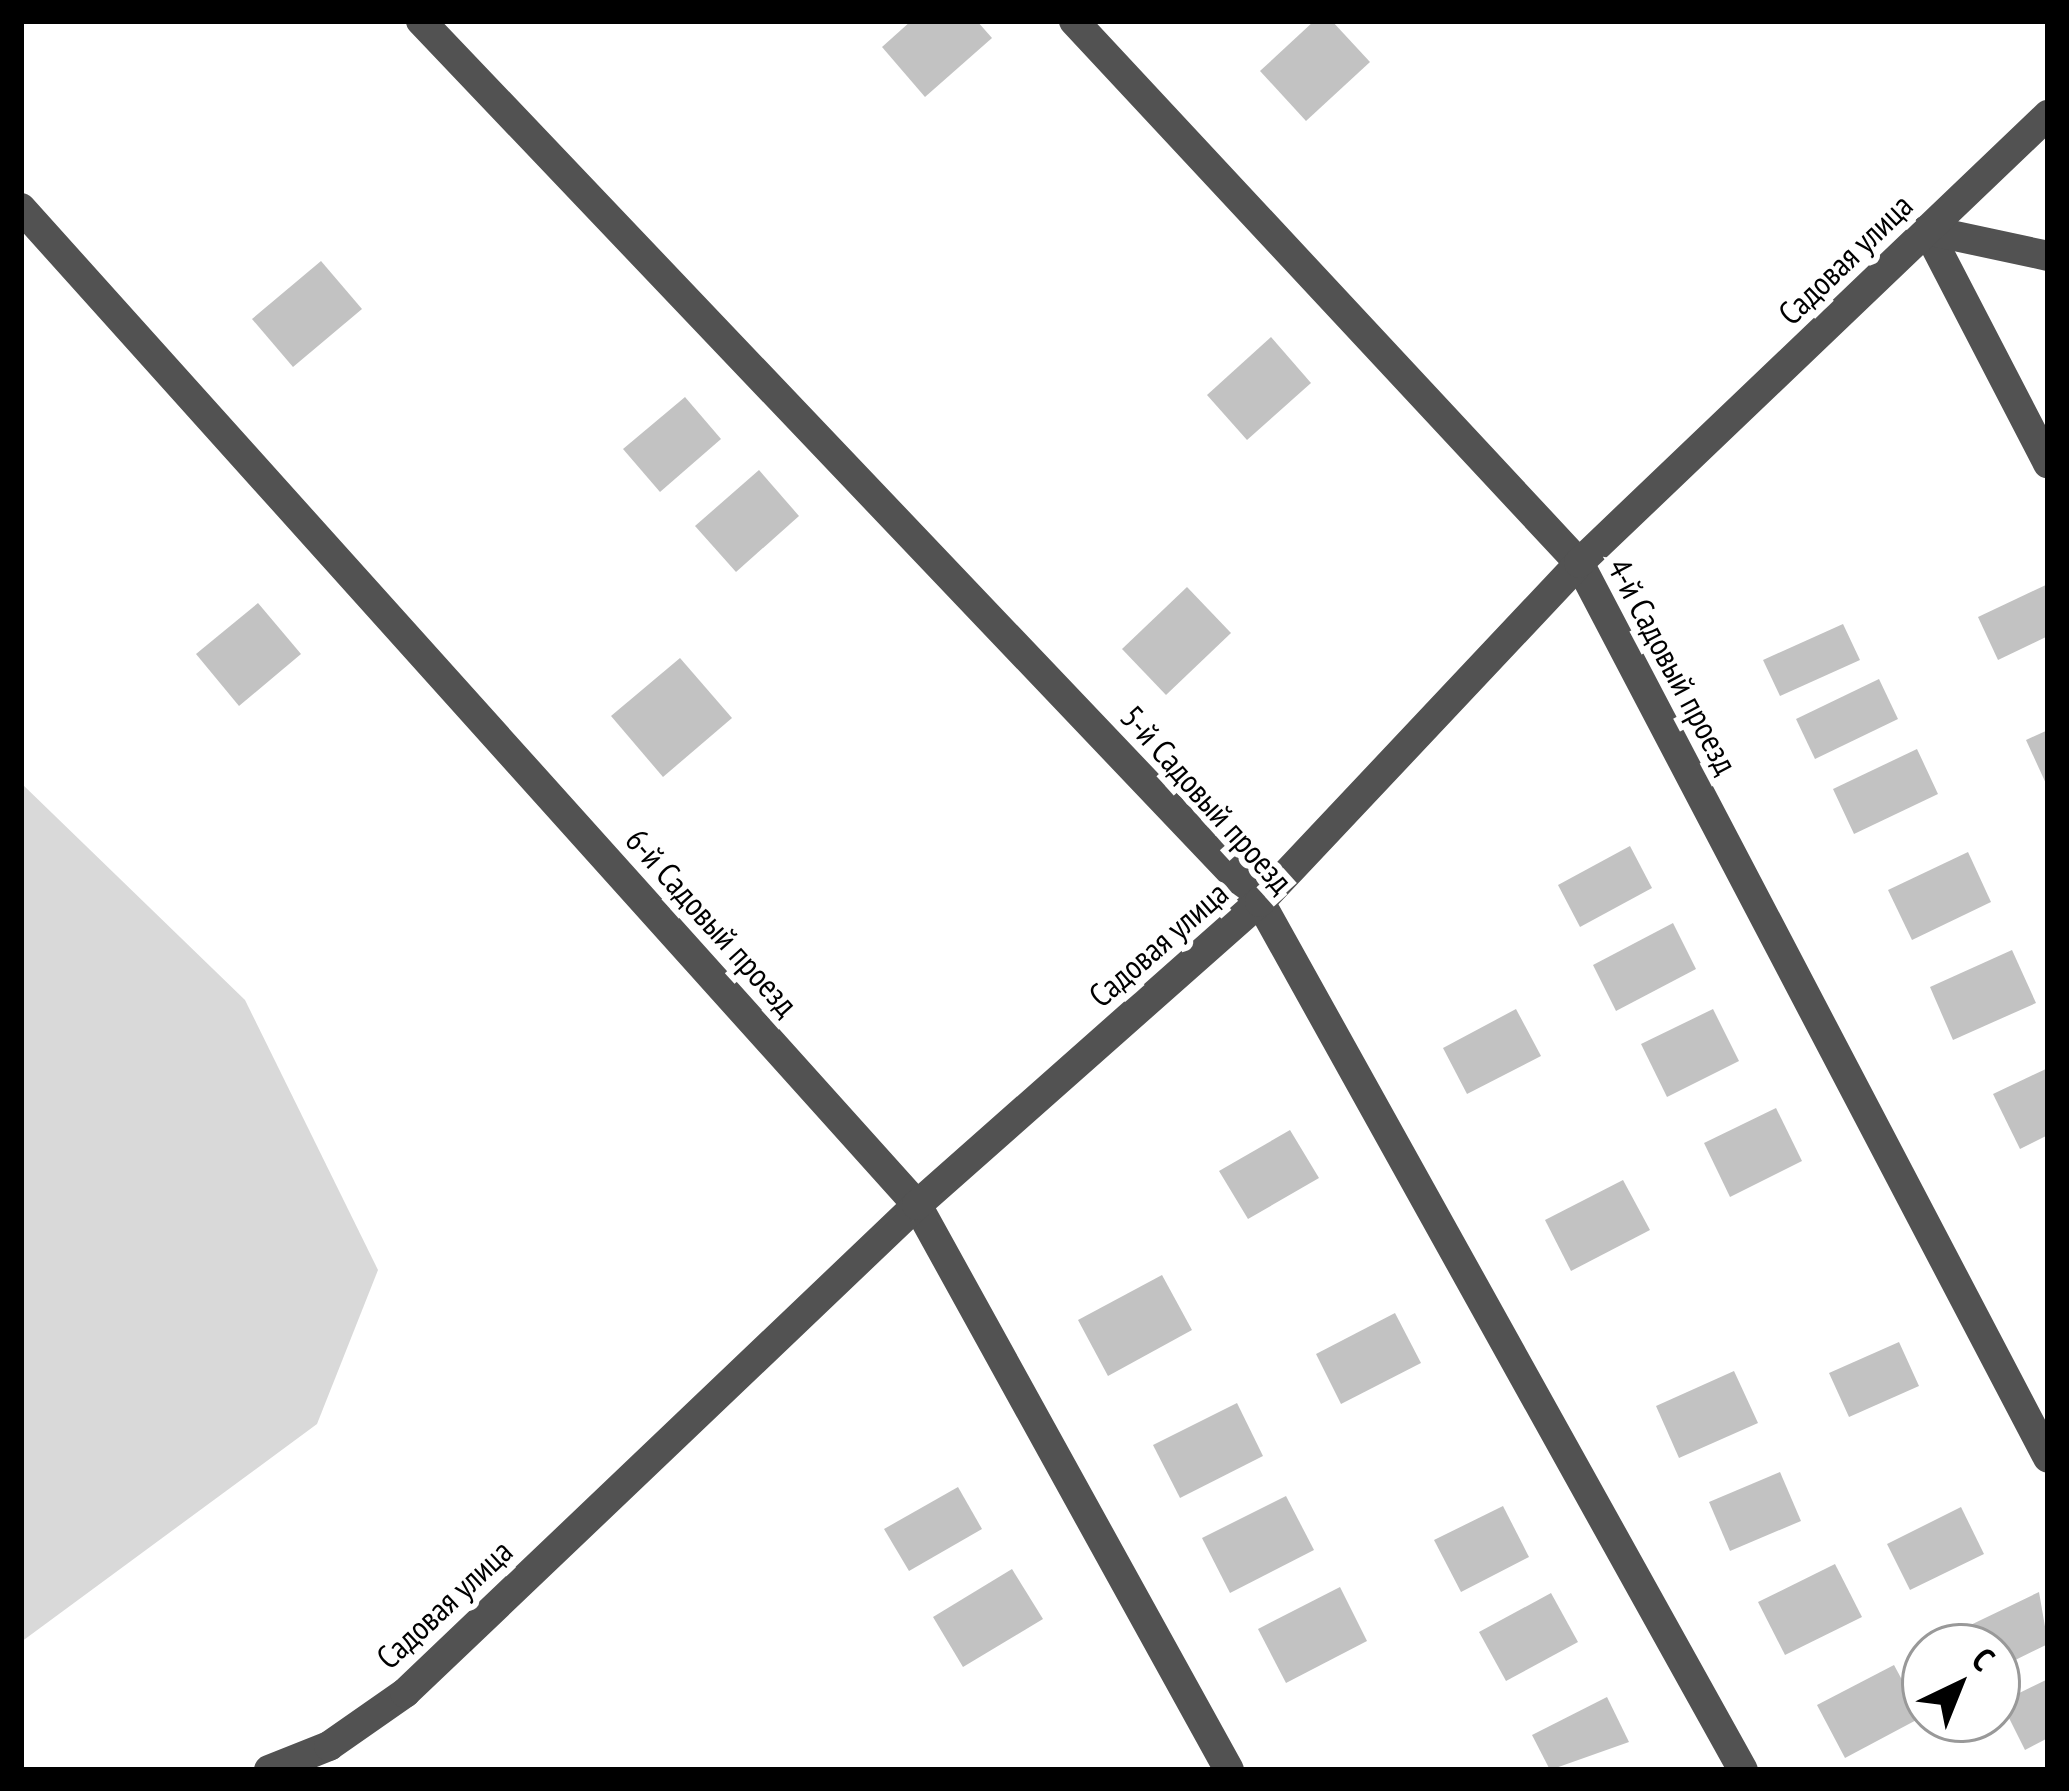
<!DOCTYPE html>
<html>
<head>
<meta charset="utf-8">
<style>
	body { margin:0 }
	#map { position:relative; width:2069px; height:1791px; overflow:hidden; background:#fff; font-family:"PT Sans Narrow",sans-serif }
	div>[style] { position:absolute }
	.green>* { inset:0; background:#d9d9d9 }
	.building>* { inset:0; background:#c2c2c2 }
	.minor>* { height:30px; margin:-15px; padding:0 15px; transform-origin:15px; border-radius:15px; background:#525252 }
	span { translate:-50% -50%; white-space:nowrap; text-align:center; line-height:1.15; -webkit-text-stroke:12px #fff; paint-order:stroke }
	.street-label { font-size:33px; color:#000 }
	.frame { position:absolute; inset:0; border:24px solid #000; pointer-events:none }
	.north { position:absolute; left:1901px; top:1623px; width:120px; height:120px; box-sizing:border-box; background:#fff; border:3px solid #999; border-radius:50%; rotate:43deg; font-size:33px; font-weight:700; line-height:48px; text-align:center; color:#000 }
	.north::after { content:''; display:block; margin:auto; width:42px; height:54px; background:#000; clip-path:polygon(50% 0,100% 100%,50% 72%,0 100%) }
</style>
</head>
<body>
<div id="map">
	<div class="green">
		<i style="clip-path:polygon(21px 783px,245px 1000px,378px 1270px,317px 1424px,21px 1642px)"></i>
	</div>
	<div class="building">
		<i style="clip-path:polygon(911px 21px,977px 21px,992px 38px,925px 97px,882px 47px)"></i>
		<i style="clip-path:polygon(1314px 21px,1332px 21px,1370px 62px,1306px 121px,1260px 71px)"></i>
		<i style="clip-path:polygon(321px 261px,362px 309px,293px 367px,252px 319px)"></i>
		<i style="clip-path:polygon(1271px 337px,1311px 383px,1247px 440px,1207px 395px)"></i>
		<i style="clip-path:polygon(685px 397px,721px 439px,660px 492px,623px 449px)"></i>
		<i style="clip-path:polygon(759px 470px,799px 516px,736px 572px,695px 526px)"></i>
		<i style="clip-path:polygon(2048px 584px,2048px 636px,1998px 660px,1978px 617px)"></i>
		<i style="clip-path:polygon(1187px 587px,1231px 633px,1166px 695px,1122px 649px)"></i>
		<i style="clip-path:polygon(258px 603px,301px 654px,239px 706px,196px 654px)"></i>
		<i style="clip-path:polygon(1843px 624px,1860px 660px,1780px 696px,1763px 660px)"></i>
		<i style="clip-path:polygon(680px 658px,732px 718px,663px 777px,611px 716px)"></i>
		<i style="clip-path:polygon(1879px 679px,1898px 719px,1815px 759px,1796px 719px)"></i>
		<i style="clip-path:polygon(2048px 730px,2048px 788px,2026px 740px)"></i>
		<i style="clip-path:polygon(1917px 749px,1938px 794px,1854px 834px,1833px 789px)"></i>
		<i style="clip-path:polygon(1630px 846px,1652px 888px,1580px 927px,1558px 885px)"></i>
		<i style="clip-path:polygon(1968px 852px,1991px 902px,1912px 940px,1888px 890px)"></i>
		<i style="clip-path:polygon(1673px 923px,1696px 969px,1616px 1011px,1593px 965px)"></i>
		<i style="clip-path:polygon(2012px 950px,2036px 1003px,1953px 1040px,1930px 987px)"></i>
		<i style="clip-path:polygon(1516px 1009px,1541px 1056px,1467px 1094px,1443px 1048px)"></i>
		<i style="clip-path:polygon(1713px 1009px,1739px 1061px,1667px 1097px,1641px 1044px)"></i>
		<i style="clip-path:polygon(2048px 1068px,2048px 1135px,2020px 1149px,1993px 1094px)"></i>
		<i style="clip-path:polygon(1776px 1108px,1802px 1161px,1730px 1197px,1704px 1143px)"></i>
		<i style="clip-path:polygon(1290px 1130px,1319px 1178px,1248px 1219px,1219px 1171px)"></i>
		<i style="clip-path:polygon(1623px 1180px,1650px 1230px,1571px 1271px,1545px 1220px)"></i>
		<i style="clip-path:polygon(1162px 1275px,1192px 1330px,1108px 1376px,1078px 1320px)"></i>
		<i style="clip-path:polygon(1395px 1313px,1421px 1363px,1341px 1404px,1316px 1354px)"></i>
		<i style="clip-path:polygon(1899px 1342px,1919px 1386px,1849px 1417px,1829px 1373px)"></i>
		<i style="clip-path:polygon(1734px 1371px,1758px 1423px,1679px 1458px,1656px 1406px)"></i>
		<i style="clip-path:polygon(1237px 1403px,1263px 1456px,1180px 1498px,1153px 1445px)"></i>
		<i style="clip-path:polygon(1780px 1472px,1801px 1521px,1730px 1551px,1709px 1502px)"></i>
		<i style="clip-path:polygon(958px 1487px,982px 1529px,909px 1571px,884px 1529px)"></i>
		<i style="clip-path:polygon(1286px 1496px,1314px 1550px,1230px 1593px,1202px 1538px)"></i>
		<i style="clip-path:polygon(1503px 1506px,1529px 1557px,1461px 1592px,1434px 1540px)"></i>
		<i style="clip-path:polygon(1961px 1507px,1984px 1554px,1910px 1590px,1887px 1544px)"></i>
		<i style="clip-path:polygon(1835px 1564px,1862px 1617px,1785px 1655px,1758px 1602px)"></i>
		<i style="clip-path:polygon(1012px 1569px,1043px 1619px,963px 1667px,933px 1617px)"></i>
		<i style="clip-path:polygon(1340px 1587px,1367px 1641px,1286px 1683px,1258px 1629px)"></i>
		<i style="clip-path:polygon(2039px 1592px,2048px 1644px,1997px 1669px,1997px 1647px,1965px 1647px,1958px 1631px)"></i>
		<i style="clip-path:polygon(1551px 1593px,1578px 1642px,1506px 1681px,1479px 1632px)"></i>
		<i style="clip-path:polygon(1894px 1665px,1922px 1717px,1845px 1758px,1817px 1705px)"></i>
		<i style="clip-path:polygon(2048px 1679px,2048px 1738px,2025px 1750px,2001px 1702px)"></i>
		<i style="clip-path:polygon(1607px 1697px,1629px 1742px,1550px 1770px,1532px 1735px)"></i>
	</div>
	<div class="minor">
		<i style="left:421px;top:21px;width:1217px;rotate:46.4deg"></i>
		<i style="left:1260px;top:902px;width:993px;rotate:60.91deg"></i>
		<i style="left:1074px;top:21px;width:741px;rotate:47.02deg"></i>
		<i style="left:1579px;top:563px;width:1010px;rotate:62.34deg"></i>
		<i style="left:21px;top:208px;width:1340px;rotate:48.05deg"></i>
		<i style="left:917px;top:1205px;width:645px;rotate:61.09deg"></i>
		<i style="left:1927px;top:230px;width:263px;rotate:62.6deg"></i>
		<i style="left:1927px;top:230px;width:124px;rotate:12.1deg"></i>
		<i style="left:269px;top:1770px;width:65px;rotate:-21.8deg"></i>
		<i style="left:329px;top:1746px;width:93px;rotate:-34.9deg"></i>
		<i style="left:405px;top:1693px;width:707px;rotate:-43.63deg"></i>
		<i style="left:917px;top:1205px;width:458px;rotate:-41.5deg"></i>
		<i style="left:1260px;top:902px;width:465px;rotate:-46.7deg"></i>
		<i style="left:1579px;top:563px;width:649px;rotate:-43.69deg"></i>
	</div>
	<div class="street-label">
		<span style="left:1845px;top:259px;rotate:-44deg">Садовая улица</span>
		<span style="left:1673px;top:666px;rotate:62deg">4-й Садовый проезд</span>
		<span style="left:1207px;top:799px;rotate:48deg">5-й Садовый проезд</span>
		<span style="left:712px;top:922px;rotate:48deg">6-й Садовый проезд</span>
		<span style="left:1158px;top:944px;rotate:-41deg">Садовая улица</span>
		<span style="left:444px;top:1604px;rotate:-43deg">Садовая улица</span>
	</div>
	<div class="frame"></div>
	<div class="north">С</div>
</div>
</body>
</html>
